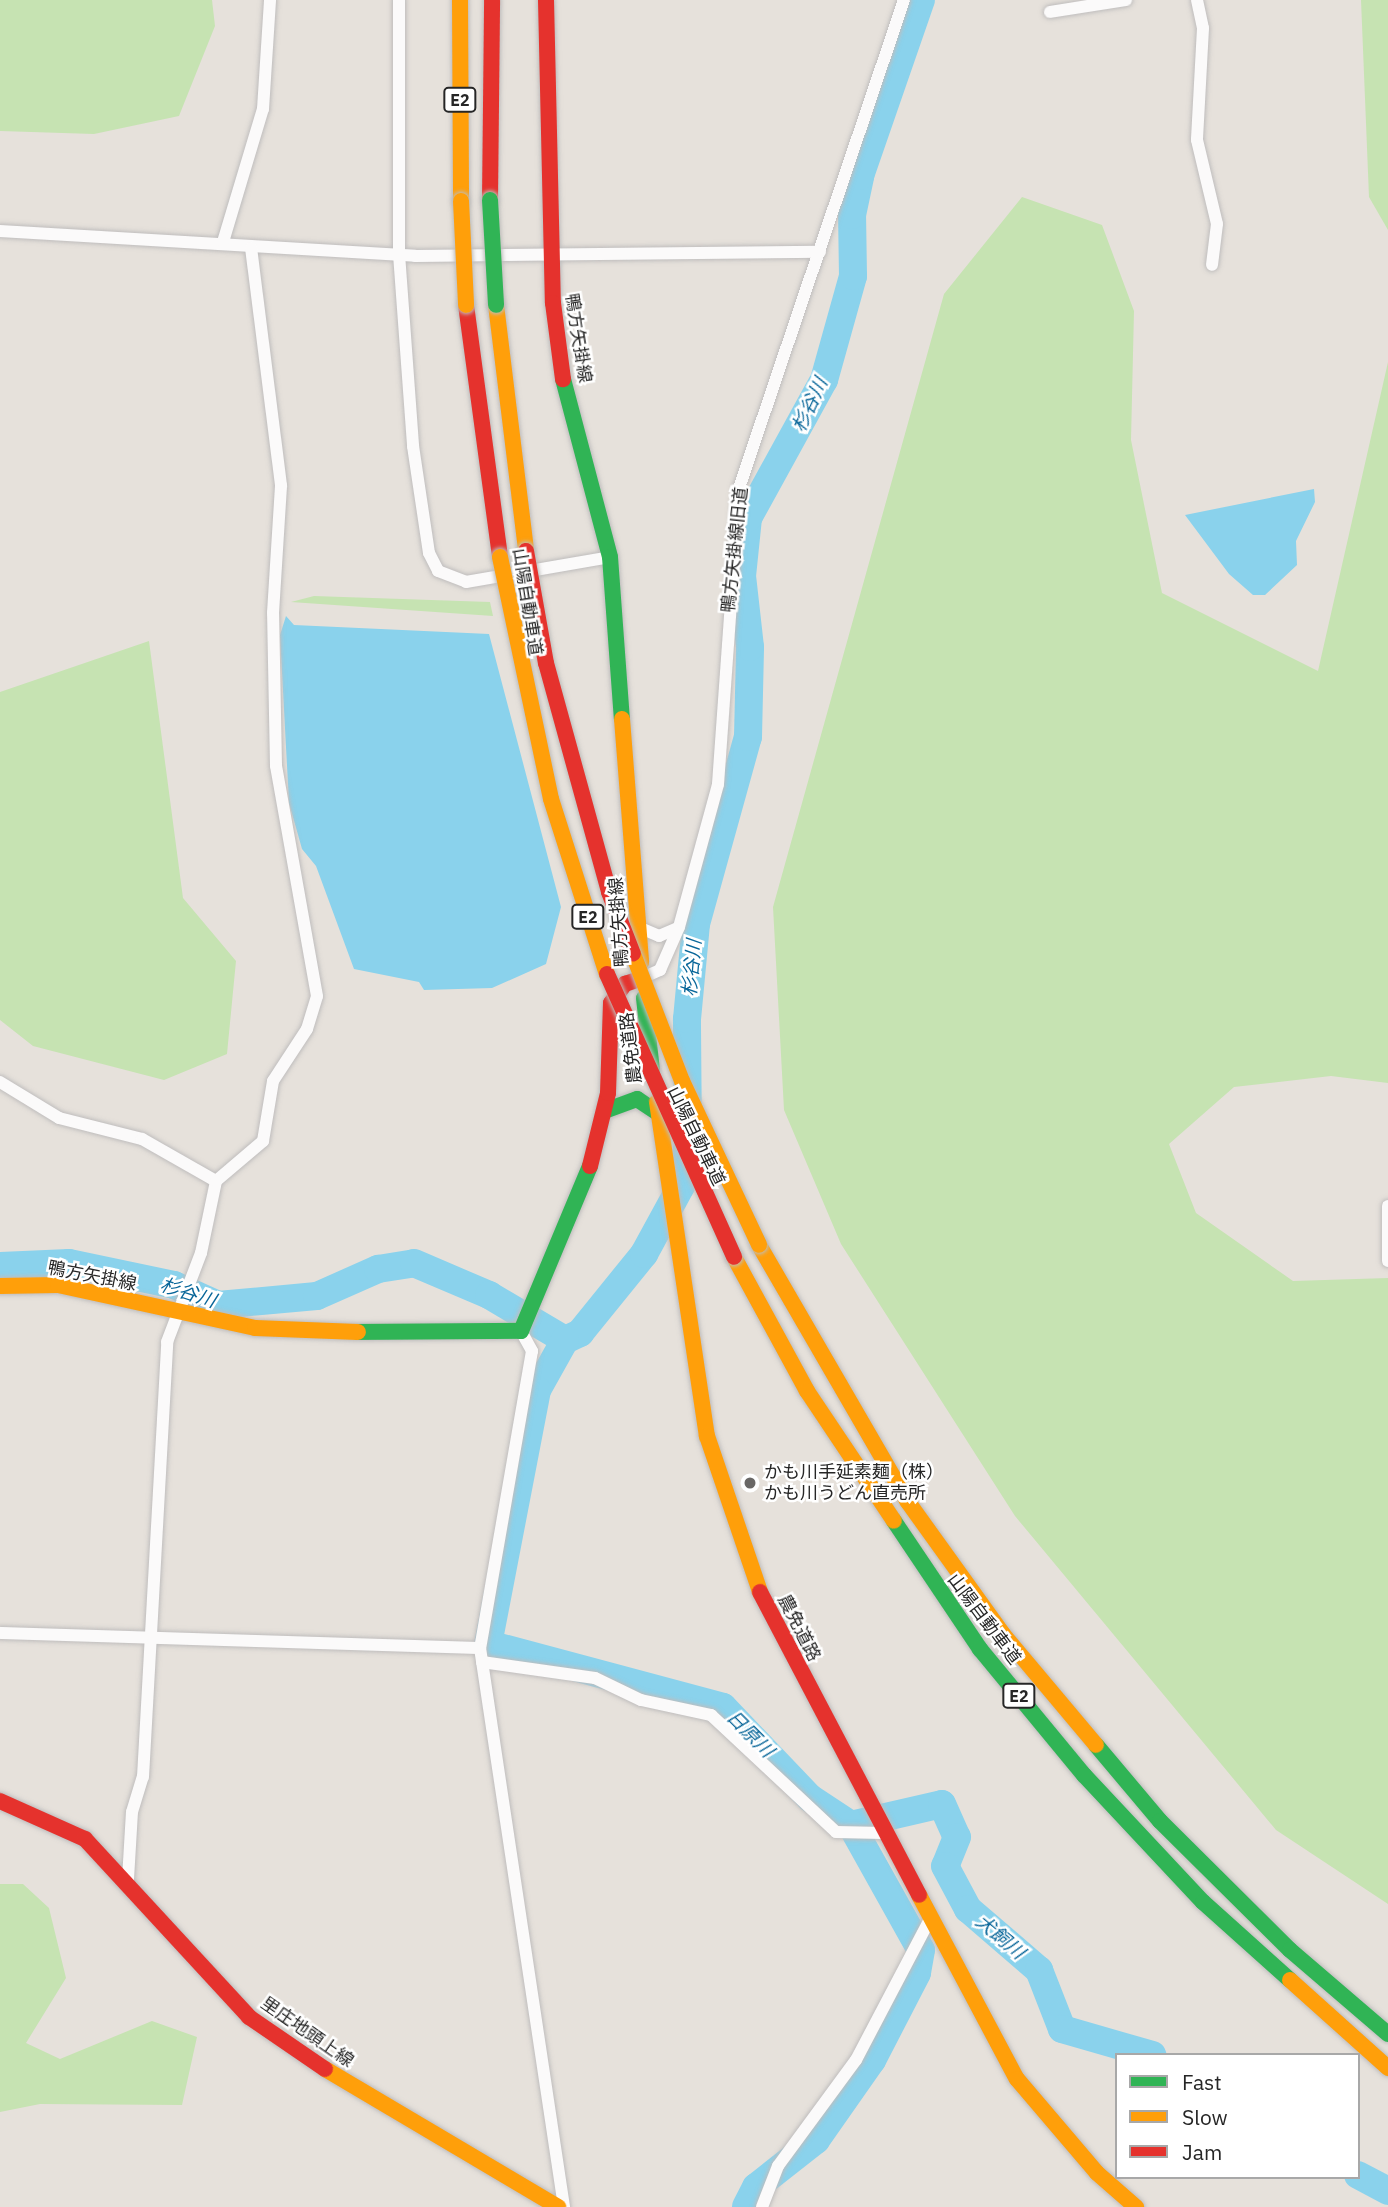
<!DOCTYPE html>
<html>
<head>
<meta charset="utf-8">
<style>
	body { margin:0 }
	#map { position:relative; width:1388px; height:2207px; overflow:hidden; background:#e6e1db; font-family:"IBM Plex Sans","Noto Sans JP",sans-serif }
	div>[style] { position:absolute }
	.green>* { inset:0; background:#c6e3b2 }
	.water>* { inset:0; background:#8ad2ec }
	.river>* { height:28px; margin:-14px; padding:0 14px; transform-origin:14px; border-radius:14px; background:#8ad2ec }
	.roads { filter:drop-shadow(0 0 2px #bfbdbd) drop-shadow(0 0 2px #bfbdbd) }
	.street>* { height:12px; margin:-6px; padding:0 6px; transform-origin:6px; border-radius:6px; background:#fbfafa }
	.fast>* { height:16px; margin:-8px; padding:0 8px; transform-origin:8px; border-radius:8px; background:#30b455 }
	.slow>* { height:16px; margin:-8px; padding:0 8px; transform-origin:8px; border-radius:8px; background:#ff9f0a }
	.jam>* { height:16px; margin:-8px; padding:0 8px; transform-origin:8px; border-radius:8px; background:#e5322d }
	.bridges { filter:drop-shadow(0 0 2px #bebdbb) drop-shadow(0 0 2px #bebdbb) }
	.fast-bridge>* { height:16px; margin:-8px; padding:0 8px; transform-origin:8px; border-radius:8px; background:#30b455 }
	.slow-bridge>* { height:16px; margin:-8px; padding:0 8px; transform-origin:8px; border-radius:8px; background:#ff9f0a }
	.jam-bridge>* { height:16px; margin:-8px; padding:0 8px; transform-origin:8px; border-radius:8px; background:#e5322d }
	.dots>* { width:19px; height:19px; translate:-50% -50%; box-sizing:border-box; border:4px solid #fff; border-radius:50% }
	span { translate:-50% -50%; white-space:nowrap; text-align:center; line-height:1.15; -webkit-text-stroke:5px #fff; paint-order:stroke }
	.shield-label span { padding:2px 5px; background:#fff; border:2px solid; border-radius:5px; -webkit-text-stroke-width:0 }
	.shield-label { font-size:16px; color:#262626; font-weight:700 }
	.street-label { font-size:18px; color:#262626 }
	.poi-label { font-size:18px; color:#262626 }
	.left { translate:0 -50%; text-align:left }
	.water-label { font-size:19px; color:#086699; font-style:italic }
	.legend { position:absolute; left:1115px; top:2053px; width:245px; height:126px; box-sizing:border-box; background:#fff; border:2px solid #a8a8a8; margin:0; padding:9px 12px; list-style:none; font-size:21px; color:#262626 }
	.legend li { display:flex; align-items:center; gap:14px; height:35px }
	.legend b { width:35px; border:2px solid #a8a8a8 }
</style>
</head>
<body>
<div id="map">
	<div class="green">
		<i style="clip-path:polygon(0 0,212px 0,215px 26px,179px 116px,94px 134px,0 131px)"></i>
		<i style="clip-path:polygon(1361px 0,1388px 0,1388px 230px,1369px 197px)"></i>
		<i style="clip-path:polygon(1022px 197px,1102px 225px,1134px 311px,1131px 440px,1162px 593px,1318px 671px,1388px 362px,1388px 1083px,1331px 1076px,1234px 1087px,1169px 1144px,1196px 1213px,1293px 1281px,1388px 1278px,1388px 1904px,1276px 1830px,1015px 1516px,841px 1244px,784px 1110px,773px 907px,944px 294px)"></i>
		<i style="clip-path:polygon(314px 596px,490px 602px,493px 616px,291px 602px)"></i>
		<i style="clip-path:polygon(149px 641px,183px 898px,236px 961px,227px 1054px,164px 1080px,33px 1046px,0 1020px,0 692px)"></i>
		<i style="clip-path:polygon(0 1884px,23px 1884px,49px 1908px,66px 1978px,26px 2043px,60px 2059px,152px 2021px,197px 2037px,182px 2105px,40px 2104px,0 2112px)"></i>
	</div>
	<div class="water">
		<i style="clip-path:polygon(1314px 489px,1315px 502px,1296px 541px,1297px 565px,1265px 595px,1253px 595px,1229px 574px,1185px 515px)"></i>
		<i style="clip-path:polygon(286px 616px,294px 625px,489px 634px,561px 907px,546px 964px,492px 988px,424px 990px,419px 982px,354px 969px,316px 866px,302px 849px,289px 803px,280px 635px)"></i>
	</div>
	<div class="river">
		<i style="left:0;top:1266px;width:69px;rotate:-2.5deg"></i>
		<i style="left:69px;top:1263px;width:107px;rotate:11.8deg"></i>
		<i style="left:174px;top:1285px;width:48px;rotate:24.4deg"></i>
		<i style="left:218px;top:1305px;width:99px;rotate:-5.2deg"></i>
		<i style="left:317px;top:1296px;width:67px;rotate:-23.9deg"></i>
		<i style="left:378px;top:1269px;width:36px;rotate:-9deg"></i>
		<i style="left:414px;top:1263px;width:82px;rotate:23.1deg"></i>
		<i style="left:489px;top:1295px;width:88px;rotate:30.6deg"></i>
		<i style="left:565px;top:1340px;width:17px;rotate:-25deg"></i>
		<i style="left:580px;top:1333px;width:102px;rotate:-51deg"></i>
		<i style="left:644px;top:1254px;width:77px;rotate:-61.4deg"></i>
		<i style="left:681px;top:1186px;width:45px;rotate:-81deg"></i>
		<i style="left:688px;top:1142px;width:123px;rotate:-90.5deg"></i>
		<i style="left:687px;top:1019px;width:95px;rotate:-84.6deg"></i>
		<i style="left:696px;top:924px;width:194px;rotate:-74.5deg"></i>
		<i style="left:748px;top:737px;width:90px;rotate:-88.7deg"></i>
		<i style="left:750px;top:647px;width:71px;rotate:-96.4deg"></i>
		<i style="left:742px;top:576px;width:58px;rotate:-84.1deg"></i>
		<i style="left:748px;top:518px;width:158px;rotate:-61.2deg"></i>
		<i style="left:824px;top:380px;width:108px;rotate:-74.4deg"></i>
		<i style="left:853px;top:276px;width:61px;rotate:-90.9deg"></i>
		<i style="left:852px;top:215px;width:40px;rotate:-78deg"></i>
		<i style="left:860px;top:176px;width:186px;rotate:-70.9deg"></i>
		<i style="left:565px;top:1340px;width:57px;rotate:119.2deg"></i>
		<i style="left:537px;top:1390px;width:259px;rotate:100.9deg"></i>
		<i style="left:488px;top:1644px;width:243px;rotate:15deg"></i>
		<i style="left:723px;top:1707px;width:126px;rotate:46.3deg"></i>
		<i style="left:810px;top:1798px;width:49px;rotate:33.4deg"></i>
		<i style="left:851px;top:1825px;width:143px;rotate:60.8deg"></i>
		<i style="left:921px;top:1950px;width:23px;rotate:100deg"></i>
		<i style="left:917px;top:1973px;width:98px;rotate:117.3deg"></i>
		<i style="left:872px;top:2060px;width:98px;rotate:125deg"></i>
		<i style="left:816px;top:2140px;width:76px;rotate:141.9deg"></i>
		<i style="left:756px;top:2187px;width:22px;rotate:117deg"></i>
		<i style="left:851px;top:1825px;width:93px;rotate:-13deg"></i>
		<i style="left:942px;top:1804px;width:36px;rotate:66deg"></i>
		<i style="left:957px;top:1837px;width:31px;rotate:112deg"></i>
		<i style="left:945px;top:1866px;width:49px;rotate:61.9deg"></i>
		<i style="left:968px;top:1909px;width:94px;rotate:40.7deg"></i>
		<i style="left:1039px;top:1970px;width:63px;rotate:68.7deg"></i>
		<i style="left:1062px;top:2029px;width:94px;rotate:16.1deg"></i>
		<i style="left:1358px;top:2175px;width:34px;rotate:28deg"></i>
	</div>
	<div class="roads">
		<div class="street">
			<i style="left:399px;top:0;width:254px;rotate:90deg"></i>
			<i style="left:399px;top:254px;width:193px;rotate:85.8deg"></i>
			<i style="left:413px;top:446px;width:108px;rotate:81.5deg"></i>
			<i style="left:429px;top:553px;width:20px;rotate:63deg"></i>
			<i style="left:438px;top:571px;width:30px;rotate:21deg"></i>
			<i style="left:466px;top:582px;width:146px;rotate:-9.8deg"></i>
			<i style="left:1197px;top:0;width:29px;rotate:78deg"></i>
			<i style="left:1203px;top:28px;width:112px;rotate:93.1deg"></i>
			<i style="left:1197px;top:140px;width:86px;rotate:76.6deg"></i>
			<i style="left:1217px;top:224px;width:41px;rotate:97deg"></i>
			<i style="left:1050px;top:12px;width:77px;rotate:-9deg"></i>
			<i style="left:0;top:231px;width:416px;rotate:3.4deg"></i>
			<i style="left:415px;top:256px;width:405px;rotate:-0.6deg"></i>
			<i style="left:223px;top:242px;width:139px;rotate:-73.3deg"></i>
			<i style="left:263px;top:109px;width:109px;rotate:-86.3deg"></i>
			<i style="left:638px;top:927px;width:23px;rotate:23deg"></i>
			<i style="left:659px;top:936px;width:21px;rotate:-23deg"></i>
			<i style="left:642px;top:978px;width:20px;rotate:-24deg"></i>
			<i style="left:660px;top:970px;width:47px;rotate:-66.2deg"></i>
			<i style="left:679px;top:927px;width:148px;rotate:-74.7deg"></i>
			<i style="left:718px;top:784px;width:297px;rotate:-85.9deg"></i>
			<i style="left:739px;top:488px;width:515px;rotate:-71.32deg"></i>
			<i style="left:0;top:1082px;width:69px;rotate:31.4deg"></i>
			<i style="left:59px;top:1118px;width:86px;rotate:14.2deg"></i>
			<i style="left:142px;top:1139px;width:85px;rotate:29.6deg"></i>
			<i style="left:1388px;top:1206px;width:55px;rotate:90deg"></i>
			<i style="left:521px;top:1331px;width:23px;rotate:61deg"></i>
			<i style="left:532px;top:1351px;width:302px;rotate:99.9deg"></i>
			<i style="left:480px;top:1648px;width:565px;rotate:81.45deg"></i>
			<i style="left:0;top:1633px;width:480px;rotate:1.8deg"></i>
			<i style="left:482px;top:1662px;width:114px;rotate:8.1deg"></i>
			<i style="left:595px;top:1678px;width:51px;rotate:25.6deg"></i>
			<i style="left:641px;top:1700px;width:72px;rotate:12.1deg"></i>
			<i style="left:711px;top:1715px;width:171px;rotate:43.1deg"></i>
			<i style="left:836px;top:1832px;width:47px;rotate:1.2deg"></i>
			<i style="left:128px;top:1879px;width:67px;rotate:-86.6deg"></i>
			<i style="left:132px;top:1812px;width:37px;rotate:-73deg"></i>
			<i style="left:143px;top:1777px;width:436px;rotate:-86.8deg"></i>
			<i style="left:167px;top:1342px;width:95px;rotate:-69.1deg"></i>
			<i style="left:201px;top:1253px;width:74px;rotate:-78.2deg"></i>
			<i style="left:216px;top:1181px;width:62px;rotate:-40.4deg"></i>
			<i style="left:263px;top:1141px;width:61px;rotate:-80.5deg"></i>
			<i style="left:273px;top:1081px;width:62px;rotate:-56.8deg"></i>
			<i style="left:307px;top:1029px;width:34px;rotate:-73deg"></i>
			<i style="left:317px;top:996px;width:234px;rotate:-100.1deg"></i>
			<i style="left:276px;top:766px;width:153px;rotate:-91.1deg"></i>
			<i style="left:273px;top:613px;width:128px;rotate:-86.4deg"></i>
			<i style="left:281px;top:485px;width:239px;rotate:-97.2deg"></i>
			<i style="left:762px;top:2207px;width:44px;rotate:-68.7deg"></i>
			<i style="left:778px;top:2166px;width:132px;rotate:-53.7deg"></i>
			<i style="left:856px;top:2060px;width:157px;rotate:-62.3deg"></i>
		</div>
		<div class="fast">
			<i style="left:563px;top:379px;width:184px;rotate:75.2deg"></i>
			<i style="left:610px;top:557px;width:162px;rotate:85.8deg"></i>
			<i style="left:644px;top:998px;width:72px;rotate:83.7deg"></i>
			<i style="left:607px;top:1110px;width:32px;rotate:-20deg"></i>
			<i style="left:637px;top:1099px;width:25px;rotate:34deg"></i>
			<i style="left:358px;top:1332px;width:163px;rotate:-0.4deg"></i>
			<i style="left:521px;top:1331px;width:179px;rotate:-67.3deg"></i>
			<i style="left:894px;top:1521px;width:154px;rotate:56.1deg"></i>
			<i style="left:980px;top:1649px;width:163px;rotate:50.5deg"></i>
			<i style="left:1084px;top:1775px;width:174px;rotate:46.9deg"></i>
			<i style="left:1203px;top:1902px;width:117px;rotate:41.9deg"></i>
			<i style="left:1096px;top:1745px;width:99px;rotate:49.9deg"></i>
			<i style="left:1160px;top:1821px;width:183px;rotate:44.8deg"></i>
			<i style="left:1290px;top:1950px;width:129px;rotate:40.6deg"></i>
		</div>
		<div class="slow">
			<i style="left:460px;top:0;width:201px;rotate:89.7deg"></i>
			<i style="left:496px;top:305px;width:248px;rotate:83deg"></i>
			<i style="left:622px;top:719px;width:244px;rotate:85.5deg"></i>
			<i style="left:657px;top:1102px;width:338px;rotate:81.5deg"></i>
			<i style="left:707px;top:1436px;width:165px;rotate:71.2deg"></i>
			<i style="left:759px;top:1245px;width:297px;rotate:59.9deg"></i>
			<i style="left:908px;top:1502px;width:161px;rotate:54.3deg"></i>
			<i style="left:1002px;top:1633px;width:146px;rotate:50deg"></i>
			<i style="left:734px;top:1257px;width:153px;rotate:61.4deg"></i>
			<i style="left:807px;top:1391px;width:156px;rotate:56.2deg"></i>
			<i style="left:0;top:1286px;width:58px;rotate:-1deg"></i>
			<i style="left:58px;top:1285px;width:202px;rotate:12.3deg"></i>
			<i style="left:255px;top:1328px;width:103px;rotate:2.2deg"></i>
			<i style="left:919px;top:1895px;width:208px;rotate:62deg"></i>
			<i style="left:1017px;top:2079px;width:123px;rotate:49.6deg"></i>
			<i style="left:1097px;top:2173px;width:52px;rotate:41.1deg"></i>
			<i style="left:1290px;top:1980px;width:132px;rotate:41.9deg"></i>
			<i style="left:325px;top:2069px;width:271px;rotate:30.6deg"></i>
		</div>
		<div class="jam">
			<i style="left:546px;top:0;width:303px;rotate:88.7deg"></i>
			<i style="left:553px;top:303px;width:77px;rotate:82.5deg"></i>
			<i style="left:490px;top:200px;width:200px;rotate:-89.4deg"></i>
			<i style="left:466px;top:305px;width:254px;rotate:82.3deg"></i>
			<i style="left:590px;top:1166px;width:75px;rotate:-76.1deg"></i>
			<i style="left:608px;top:1093px;width:90px;rotate:-88.1deg"></i>
			<i style="left:611px;top:1003px;width:24px;rotate:-54deg"></i>
			<i style="left:625px;top:984px;width:18px;rotate:-19deg"></i>
			<i style="left:760px;top:1592px;width:342px;rotate:62.3deg"></i>
			<i style="left:0;top:1801px;width:93px;rotate:24.1deg"></i>
			<i style="left:85px;top:1839px;width:242px;rotate:47.3deg"></i>
			<i style="left:249px;top:2017px;width:92px;rotate:34.4deg"></i>
		</div>
	</div>
	<div class="bridges">
		<div class="fast-bridge">
			<i style="left:490px;top:200px;width:105px;rotate:86.7deg"></i>
		</div>
		<div class="slow-bridge">
			<i style="left:461px;top:201px;width:104px;rotate:87.2deg"></i>
			<i style="left:500px;top:557px;width:247px;rotate:78.1deg"></i>
			<i style="left:551px;top:799px;width:184px;rotate:72.3deg"></i>
			<i style="left:633px;top:954px;width:136px;rotate:68.9deg"></i>
			<i style="left:682px;top:1081px;width:181px;rotate:64.8deg"></i>
		</div>
		<div class="jam-bridge">
			<i style="left:526px;top:551px;width:114px;rotate:79.9deg"></i>
			<i style="left:546px;top:663px;width:238px;rotate:74.6deg"></i>
			<i style="left:609px;top:892px;width:66px;rotate:68.8deg"></i>
			<i style="left:607px;top:974px;width:310px;rotate:65.8deg"></i>
		</div>
	</div>
	<div class="dots">
		<i style="left:750px;top:1483px;background:#696765"></i>
	</div>
	<div class="shield-label">
		<span style="left:460px;top:100px">E2</span>
		<span style="left:588px;top:917px">E2</span>
		<span style="left:1019px;top:1696px">E2</span>
	</div>
	<div class="street-label">
		<span style="left:578px;top:338px;rotate:81deg">鴨方矢掛線</span>
		<span style="left:735px;top:550px;rotate:-84deg">鴨方矢掛線旧道</span>
		<span style="left:527px;top:602px;rotate:81deg">山陽自動車道</span>
		<span style="left:619px;top:922px;rotate:-94deg">鴨方矢掛線</span>
		<span style="left:631px;top:1048px;rotate:-97deg">農免道路</span>
		<span style="left:696px;top:1136px;rotate:64deg">山陽自動車道</span>
		<span style="left:92px;top:1276px;rotate:11deg">鴨方矢掛線</span>
		<span style="left:984px;top:1619px;rotate:53deg">山陽自動車道</span>
		<span style="left:799px;top:1628px;rotate:63deg">農免道路</span>
		<span style="left:307px;top:2032px;rotate:35deg">里庄地頭上線</span>
	</div>
	<div class="poi-label">
		<span class="left" style="left:764px;top:1483px">かも川手延素麺（株）<br>かも川うどん直売所</span>
	</div>
	<div class="water-label">
		<span style="left:810px;top:405px;rotate:-65deg">杉谷川</span>
		<span style="left:692px;top:968px;rotate:-85deg">杉谷川</span>
		<span style="left:188px;top:1293px;rotate:18deg">杉谷川</span>
		<span style="left:750px;top:1734px;rotate:45deg">日原川</span>
		<span style="left:1000px;top:1937px;rotate:40deg">犬飼川</span>
	</div>
	<ul class="legend">
	<li><b style="height:9px;background:#30b455"></b>Fast</li>
	<li><b style="height:9px;background:#ff9f0a"></b>Slow</li>
	<li><b style="height:9px;background:#e5322d"></b>Jam</li>
	</ul>
</div>
</body>
</html>
